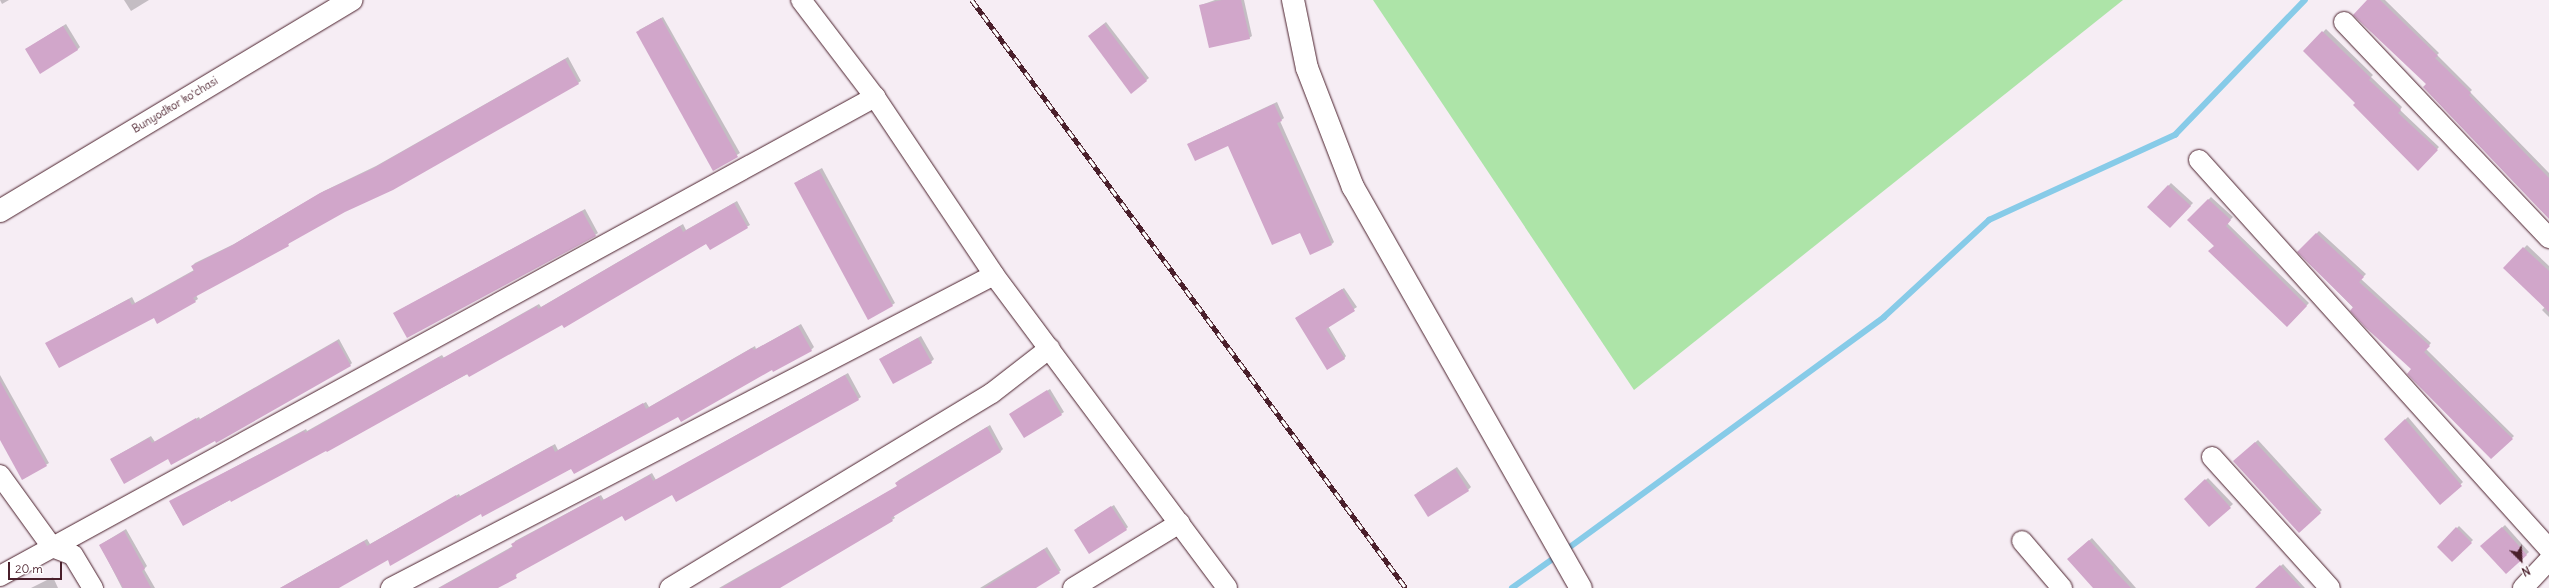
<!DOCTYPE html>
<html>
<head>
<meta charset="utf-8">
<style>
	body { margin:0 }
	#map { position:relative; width:2549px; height:588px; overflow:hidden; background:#f6edf4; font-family:Delius,sans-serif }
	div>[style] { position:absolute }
	.green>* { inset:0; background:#ade4a8 }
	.shadow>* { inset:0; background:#0003 }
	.stream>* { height:5.5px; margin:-2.75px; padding:0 2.75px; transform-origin:2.75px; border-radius:2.75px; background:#87cbe8 }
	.building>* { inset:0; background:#d1a6ca }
	.roads { filter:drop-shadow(0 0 1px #4a1f2b) drop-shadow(0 0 1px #4a1f2b) }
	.street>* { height:20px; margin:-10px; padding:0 10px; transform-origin:10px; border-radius:10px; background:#fff }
	.secondary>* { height:22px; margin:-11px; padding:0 11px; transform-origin:11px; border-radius:11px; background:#fff }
	.rail>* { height:4.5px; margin-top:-2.25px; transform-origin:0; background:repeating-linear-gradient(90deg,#fff 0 9px,#4a1f2b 0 18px); box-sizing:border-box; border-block:1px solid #4a1f2b }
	span { translate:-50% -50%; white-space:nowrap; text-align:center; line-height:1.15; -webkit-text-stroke:4px #fff; paint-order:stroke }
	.street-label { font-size:11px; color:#4a1f2b }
	.north { position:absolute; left:2501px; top:540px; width:40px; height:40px; -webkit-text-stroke:3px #fff; paint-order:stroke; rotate:156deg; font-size:11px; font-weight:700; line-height:16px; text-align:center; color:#4a1f2b }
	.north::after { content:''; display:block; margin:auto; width:14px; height:18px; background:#4a1f2b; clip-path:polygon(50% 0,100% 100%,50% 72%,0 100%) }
	.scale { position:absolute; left:8px; top:562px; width:54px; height:18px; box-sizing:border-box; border:2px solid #4a1f2b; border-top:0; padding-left:5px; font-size:12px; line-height:14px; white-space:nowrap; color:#4a1f2b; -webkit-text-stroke:3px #fff; paint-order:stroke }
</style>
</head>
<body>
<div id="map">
	<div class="green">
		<i style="clip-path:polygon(1373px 0,2123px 0,1634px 390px)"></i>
	</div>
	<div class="shadow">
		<i style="clip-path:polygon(0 0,9px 0,2px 4px)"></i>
		<i style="clip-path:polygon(124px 0,149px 0,131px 11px)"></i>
		<i style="clip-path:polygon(1215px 0,1244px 0,1252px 36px,1249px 38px,1201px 5px)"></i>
		<i style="clip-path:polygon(2369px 0,2385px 0,2439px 53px,2437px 55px,2472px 90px,2470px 92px,2549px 173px,2549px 217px,2427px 84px)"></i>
		<i style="clip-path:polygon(663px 17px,740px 153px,714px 169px,639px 30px)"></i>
		<i style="clip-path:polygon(1106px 22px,1149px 78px,1132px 92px,1091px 34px)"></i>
		<i style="clip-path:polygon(66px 24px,80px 47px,77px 50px,26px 49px)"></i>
		<i style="clip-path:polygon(2326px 29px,2373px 75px,2371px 77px,2402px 107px,2400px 110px,2439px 147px,2418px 170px,2357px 103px,2305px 51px)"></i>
		<i style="clip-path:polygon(568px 57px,581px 81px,578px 83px,290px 241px,288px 245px,196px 295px,198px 299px,195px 301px,154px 316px,47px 343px,132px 297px,135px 303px,194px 270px,192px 266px,195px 263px,234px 244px,324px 191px,376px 166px)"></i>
		<i style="clip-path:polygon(1277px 102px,1284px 118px,1280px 121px,1334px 242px,1332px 244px,1301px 231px,1228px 144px,1188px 144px)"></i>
		<i style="clip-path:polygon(822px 168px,895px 303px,892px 305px,798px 181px)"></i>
		<i style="clip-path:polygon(2171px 183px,2193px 203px,2170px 227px,2149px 207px)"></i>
		<i style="clip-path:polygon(2211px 197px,2233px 217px,2227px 223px,2309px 303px,2287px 326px,2215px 245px,2189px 220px)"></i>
		<i style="clip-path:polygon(737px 201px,750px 225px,710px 248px,707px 243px,562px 324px,183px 525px,170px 502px,306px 429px,307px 431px,442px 355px,444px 358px,539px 304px,541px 307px,683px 224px,686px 230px)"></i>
		<i style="clip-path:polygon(585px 209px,598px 233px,595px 235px,394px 313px)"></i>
		<i style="clip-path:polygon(2319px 231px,2366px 274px,2361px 279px,2431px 343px,2426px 349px,2514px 436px,2491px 458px,2413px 369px,2299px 252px)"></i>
		<i style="clip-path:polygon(2527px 245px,2549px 266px,2549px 317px,2542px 310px,2545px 307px,2504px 268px)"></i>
		<i style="clip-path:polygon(1344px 288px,1357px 307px,1328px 326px,1346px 356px,1344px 359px,1296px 318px)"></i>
		<i style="clip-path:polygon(801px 324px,814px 347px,811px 350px,388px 559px,337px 588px,280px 588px,367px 539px,370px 544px,459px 494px,460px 496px,555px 444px,558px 450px,646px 402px,649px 407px,755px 346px,756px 349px)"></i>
		<i style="clip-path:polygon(921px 336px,934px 359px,931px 362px,883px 357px)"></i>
		<i style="clip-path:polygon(339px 339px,352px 363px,350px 365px,215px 440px,168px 458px,111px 459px,151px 436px,155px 442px,199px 417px,200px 419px)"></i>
		<i style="clip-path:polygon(848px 373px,861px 397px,858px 399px,672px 494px,622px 515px,517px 572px,516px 577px,495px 588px,438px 588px,513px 546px,515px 541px,601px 495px,604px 500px,652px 473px,656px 480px)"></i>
		<i style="clip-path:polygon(0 375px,49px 463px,23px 479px,0 438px)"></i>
		<i style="clip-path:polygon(1050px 389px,1064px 412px,1061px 414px,1010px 414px)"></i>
		<i style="clip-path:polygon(2408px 417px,2463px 482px,2440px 504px,2385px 439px)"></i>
		<i style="clip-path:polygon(990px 425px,1003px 449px,1001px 451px,893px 515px,895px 518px,892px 520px,774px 588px,719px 588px,898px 486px,896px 483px,899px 480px)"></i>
		<i style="clip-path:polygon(2258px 440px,2322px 510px,2299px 531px,2235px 461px)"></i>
		<i style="clip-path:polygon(1457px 467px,1471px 487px,1468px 490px,1417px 493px)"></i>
		<i style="clip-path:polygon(2208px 478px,2233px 504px,2209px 526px,2185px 499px)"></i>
		<i style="clip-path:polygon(1114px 505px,1128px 527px,1126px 529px,1077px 528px)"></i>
		<i style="clip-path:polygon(2505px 525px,2529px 552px,2506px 573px,2482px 546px)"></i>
		<i style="clip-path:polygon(2459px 526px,2473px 540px,2452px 561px,2438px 547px)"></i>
		<i style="clip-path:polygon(126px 529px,147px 566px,144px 569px,155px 588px,122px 588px,100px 545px)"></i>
		<i style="clip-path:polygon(2092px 538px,2136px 588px,2095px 588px,2068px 559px)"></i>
		<i style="clip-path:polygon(1047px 547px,1061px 570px,1059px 572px,1033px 588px,980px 588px)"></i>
		<i style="clip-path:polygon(2283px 564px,2305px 588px,2263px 588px,2260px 585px)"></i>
		<i style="clip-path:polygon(53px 577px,58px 588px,31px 588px)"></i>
	</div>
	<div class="stream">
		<i style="left:1566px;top:550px;width:394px;rotate:-36.2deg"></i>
		<i style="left:1884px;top:317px;width:143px;rotate:-42.7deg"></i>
		<i style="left:1989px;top:220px;width:205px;rotate:-24.6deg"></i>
		<i style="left:2175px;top:135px;width:187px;rotate:-46.1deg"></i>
		<i style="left:1512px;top:588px;width:55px;rotate:-35.4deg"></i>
	</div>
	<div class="building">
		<i style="clip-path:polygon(1222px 0,1241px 0,1250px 39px,1209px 48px,1199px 5px)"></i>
		<i style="clip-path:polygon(2367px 0,2380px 0,2438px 56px,2435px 58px,2471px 93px,2469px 95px,2549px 178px,2549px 219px,2423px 87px,2426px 84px,2353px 15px)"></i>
		<i style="clip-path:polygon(661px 18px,738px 157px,713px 171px,636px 32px)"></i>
		<i style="clip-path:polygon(1104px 24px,1147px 81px,1131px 94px,1088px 36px)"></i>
		<i style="clip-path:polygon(63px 26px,78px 50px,40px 74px,25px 49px)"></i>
		<i style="clip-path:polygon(2322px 31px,2371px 78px,2369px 80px,2401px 110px,2398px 113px,2438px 150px,2418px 171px,2353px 105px,2355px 103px,2303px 51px)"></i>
		<i style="clip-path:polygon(565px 59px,579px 84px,393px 190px,345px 212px,288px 244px,289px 246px,193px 298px,196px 302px,157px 324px,154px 318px,59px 368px,45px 343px,129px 299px,132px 305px,194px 271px,191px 266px,231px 246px,320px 193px,372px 169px)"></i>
		<i style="clip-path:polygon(1274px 104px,1282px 121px,1277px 123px,1332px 245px,1310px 255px,1300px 233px,1272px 245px,1228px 146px,1195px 161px,1187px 144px)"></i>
		<i style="clip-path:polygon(819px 170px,893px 306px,868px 320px,794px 183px)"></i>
		<i style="clip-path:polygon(2168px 185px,2191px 206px,2170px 228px,2147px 207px)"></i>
		<i style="clip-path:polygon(2208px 199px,2231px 220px,2226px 226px,2307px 306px,2287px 327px,2208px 251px,2214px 246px,2187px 220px)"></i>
		<i style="clip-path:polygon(734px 203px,748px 228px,710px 250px,706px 244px,564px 328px,562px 325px,469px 377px,467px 374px,327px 452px,326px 451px,231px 502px,230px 500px,183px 526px,169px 501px,304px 431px,305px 433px,439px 357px,441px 359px,537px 306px,538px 309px,680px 226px,683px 232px)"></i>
		<i style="clip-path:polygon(582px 211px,596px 236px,407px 338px,393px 313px)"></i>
		<i style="clip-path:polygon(2316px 233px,2364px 277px,2359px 282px,2430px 346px,2424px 352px,2513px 439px,2491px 459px,2407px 374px,2411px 369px,2365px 327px,2350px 311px,2353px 307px,2297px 252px)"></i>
		<i style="clip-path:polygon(2523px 247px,2549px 271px,2549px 312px,2503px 268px)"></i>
		<i style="clip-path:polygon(1342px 289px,1355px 311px,1326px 329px,1345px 359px,1327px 370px,1295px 318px)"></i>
		<i style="clip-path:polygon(798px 326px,812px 351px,773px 372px,772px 370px,681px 422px,678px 417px,574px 474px,571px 469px,482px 517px,481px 514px,390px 566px,388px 560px,339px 588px,280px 588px,364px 541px,367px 546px,456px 495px,457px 498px,552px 446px,555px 452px,643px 403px,646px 409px,752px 348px,754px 350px)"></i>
		<i style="clip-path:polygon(918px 338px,932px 363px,893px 384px,879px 359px)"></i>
		<i style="clip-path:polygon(337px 341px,351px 366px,216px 443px,215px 441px,171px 465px,168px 459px,124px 484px,110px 459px,149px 438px,152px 443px,196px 418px,197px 421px)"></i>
		<i style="clip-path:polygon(845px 375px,859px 400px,676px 502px,672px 495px,625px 521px,622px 516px,515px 575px,517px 578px,498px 588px,439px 588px,513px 547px,511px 544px,599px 496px,601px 501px,650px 475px,653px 481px)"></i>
		<i style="clip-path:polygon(0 381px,47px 466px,22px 480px,0 440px)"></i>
		<i style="clip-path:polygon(1047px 390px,1062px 415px,1024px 438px,1009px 414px)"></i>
		<i style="clip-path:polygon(2405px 419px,2462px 486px,2440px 505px,2384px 439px)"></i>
		<i style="clip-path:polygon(987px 427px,1001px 452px,891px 518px,893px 521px,780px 588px,721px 588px,897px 486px,895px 483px)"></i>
		<i style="clip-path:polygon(2255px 442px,2321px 513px,2299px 533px,2233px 461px)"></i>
		<i style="clip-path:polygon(1455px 469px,1469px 491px,1428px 517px,1414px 495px)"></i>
		<i style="clip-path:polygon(2205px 479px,2231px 508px,2209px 527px,2184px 499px)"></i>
		<i style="clip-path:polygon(1111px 506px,1127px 530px,1089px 554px,1074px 530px)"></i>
		<i style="clip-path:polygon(2456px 527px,2472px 543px,2452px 562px,2437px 547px)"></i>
		<i style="clip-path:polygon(2502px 527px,2527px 555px,2506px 574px,2480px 546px)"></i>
		<i style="clip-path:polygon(124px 531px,145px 569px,142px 571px,151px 588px,123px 588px,99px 545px)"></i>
		<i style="clip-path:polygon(2089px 540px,2114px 568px,2113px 569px,2131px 588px,2093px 588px,2067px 559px)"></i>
		<i style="clip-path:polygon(1044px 549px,1060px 573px,1036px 588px,984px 588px)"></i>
		<i style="clip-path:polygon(2280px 565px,2301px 588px,2255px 588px)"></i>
	</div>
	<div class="roads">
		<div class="street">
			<i style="left:801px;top:0;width:122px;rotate:52.7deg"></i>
			<i style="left:875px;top:97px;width:214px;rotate:56.2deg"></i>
			<i style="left:994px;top:275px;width:390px;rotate:53.3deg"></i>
			<i style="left:2344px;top:22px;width:298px;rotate:46.5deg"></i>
			<i style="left:2199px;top:160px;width:523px;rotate:48.02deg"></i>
			<i style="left:2212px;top:457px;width:176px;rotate:48deg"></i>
			<i style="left:0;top:475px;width:89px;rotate:54.2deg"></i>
			<i style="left:52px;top:547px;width:22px;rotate:21deg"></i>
			<i style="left:73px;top:555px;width:39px;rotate:59deg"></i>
			<i style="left:2022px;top:541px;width:62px;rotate:49.6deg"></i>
			<i style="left:0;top:576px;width:998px;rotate:-28.7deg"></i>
			<i style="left:391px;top:588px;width:679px;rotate:-27.43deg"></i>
			<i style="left:670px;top:588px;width:376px;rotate:-31.2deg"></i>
			<i style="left:992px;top:393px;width:73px;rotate:-37.8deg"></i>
			<i style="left:1073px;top:588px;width:125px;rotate:-31.3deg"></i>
			<i style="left:2523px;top:588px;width:38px;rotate:-47deg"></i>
		</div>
		<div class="secondary">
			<i style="left:1293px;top:0;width:69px;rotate:78.4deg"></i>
			<i style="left:1307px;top:68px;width:128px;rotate:68.9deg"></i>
			<i style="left:1353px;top:187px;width:461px;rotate:60.4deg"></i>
			<i style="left:0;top:211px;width:410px;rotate:-31deg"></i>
		</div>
	</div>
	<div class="rail">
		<i style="left:972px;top:0;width:731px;rotate:53.57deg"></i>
	</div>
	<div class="street-label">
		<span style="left:175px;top:105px;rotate:-31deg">Bunyodkor koʻchasi</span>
	</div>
	<div class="north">N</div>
	<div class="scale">20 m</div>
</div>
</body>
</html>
